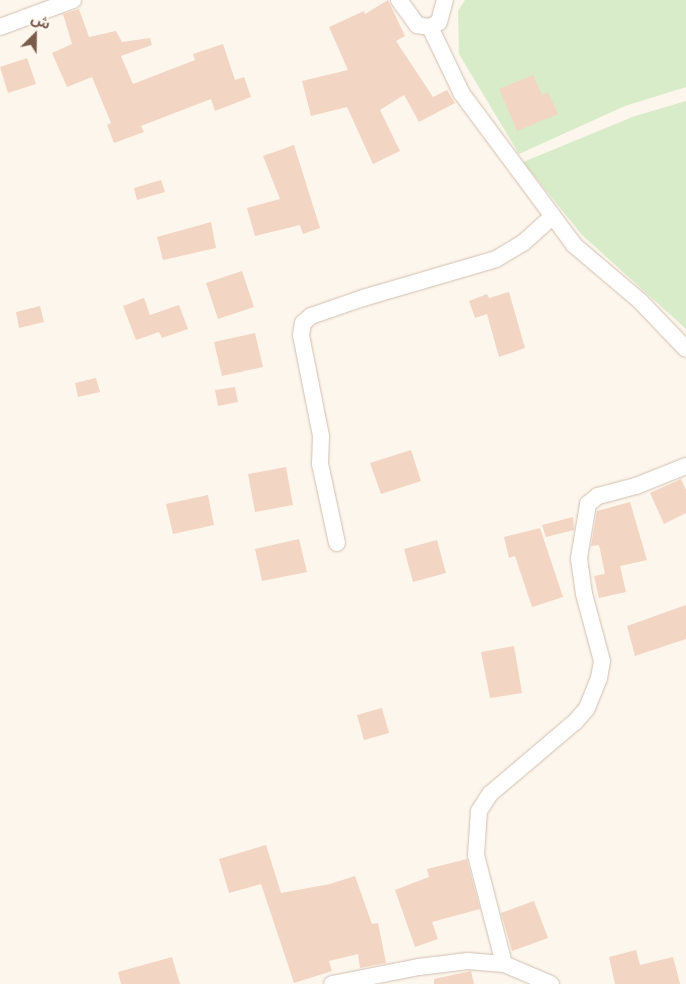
<!DOCTYPE html>
<html>
<head>
<meta charset="utf-8">
<style>
	body { margin:0 }
	#map { position:relative; width:686px; height:984px; overflow:hidden; background:#fdf6ec; font-family:Raleway,"Noto Sans Arabic",sans-serif }
	div>[style] { position:absolute }
	.green>* { inset:0; background:#d8ecc9 }
	.building>* { inset:0; background:#f3d5c3 }
	.roads { filter:drop-shadow(0 0 1px #d1beb0) drop-shadow(0 0 1px #d1beb0) }
	.minor>* { height:16px; margin:-8px; padding:0 8px; transform-origin:8px; border-radius:8px; background:#fff }
	span { translate:-50% -50%; white-space:nowrap; text-align:center; line-height:1.15; -webkit-text-stroke:4.5px #fffaf3; paint-order:stroke }
	.north { position:absolute; left:10px; top:10px; width:50px; height:50px; -webkit-text-stroke:4px #fffaf3; paint-order:stroke; rotate:23deg; font-size:14px; font-weight:700; line-height:20px; text-align:center; color:#7a5c4d }
	.north::after { content:''; display:block; margin:auto; width:18px; height:22px; background:#7a5c4d; clip-path:polygon(50% 0,100% 100%,50% 72%,0 100%) }
</style>
</head>
<body>
<div id="map">
	<div class="green">
		<i style="clip-path:polygon(465px 0,686px 0,686px 87px,625px 106px,519px 154px,459px 54px,458px 11px)"></i>
		<i style="clip-path:polygon(686px 101px,686px 329px,582px 235px,523px 162px,635px 116px)"></i>
	</div>
	<div class="building">
		<i style="clip-path:polygon(388px 0,405px 36px,396px 41px,433px 97px,447px 90px,455px 103px,419px 122px,404px 95px,380px 110px,400px 151px,373px 164px,347px 107px,311px 116px,302px 81px,348px 70px,329px 27px,364px 11px,365px 14px)"></i>
		<i style="clip-path:polygon(79px 9px,89px 37px,116px 31px,122px 42px,150px 38px,152px 45px,121px 56px,133px 84px,195px 60px,193px 54px,223px 44px,235px 80px,244px 77px,251px 97px,215px 111px,211px 99px,141px 126px,144px 132px,114px 143px,107px 125px,111px 123px,92px 77px,67px 87px,52px 53px,72px 44px,63px 14px)"></i>
		<i style="clip-path:polygon(27px 58px,36px 84px,8px 93px,0 67px)"></i>
		<i style="clip-path:polygon(533px 75px,542px 95px,548px 92px,558px 114px,517px 131px,499px 89px)"></i>
		<i style="clip-path:polygon(294px 145px,320px 228px,303px 234px,300px 225px,255px 236px,247px 208px,280px 199px,263px 156px)"></i>
		<i style="clip-path:polygon(161px 180px,165px 192px,137px 200px,134px 188px)"></i>
		<i style="clip-path:polygon(211px 222px,216px 248px,163px 260px,157px 237px)"></i>
		<i style="clip-path:polygon(242px 271px,254px 307px,218px 319px,206px 283px)"></i>
		<i style="clip-path:polygon(509px 292px,525px 348px,499px 357px,487px 314px,475px 318px,469px 301px,487px 294px,489px 298px)"></i>
		<i style="clip-path:polygon(144px 298px,150px 315px,179px 305px,188px 329px,162px 338px,159px 332px,136px 340px,123px 306px)"></i>
		<i style="clip-path:polygon(40px 306px,44px 322px,19px 328px,16px 312px)"></i>
		<i style="clip-path:polygon(255px 333px,263px 367px,222px 376px,214px 342px)"></i>
		<i style="clip-path:polygon(96px 378px,100px 392px,78px 397px,75px 383px)"></i>
		<i style="clip-path:polygon(235px 387px,238px 402px,218px 406px,215px 390px)"></i>
		<i style="clip-path:polygon(411px 450px,421px 481px,381px 494px,370px 463px)"></i>
		<i style="clip-path:polygon(286px 467px,293px 505px,255px 512px,248px 474px)"></i>
		<i style="clip-path:polygon(681px 479px,686px 490px,686px 513px,664px 524px,650px 493px)"></i>
		<i style="clip-path:polygon(208px 495px,214px 525px,173px 534px,166px 504px)"></i>
		<i style="clip-path:polygon(630px 502px,647px 560px,620px 566px,626px 592px,599px 598px,594px 576px,605px 574px,599px 545px,591px 546px,597px 511px)"></i>
		<i style="clip-path:polygon(573px 517px,574px 530px,546px 537px,542px 525px)"></i>
		<i style="clip-path:polygon(540px 528px,563px 597px,532px 607px,515px 556px,509px 558px,504px 537px)"></i>
		<i style="clip-path:polygon(299px 539px,307px 572px,262px 581px,255px 549px)"></i>
		<i style="clip-path:polygon(437px 540px,446px 573px,413px 582px,404px 549px)"></i>
		<i style="clip-path:polygon(686px 605px,686px 639px,635px 656px,627px 626px)"></i>
		<i style="clip-path:polygon(514px 646px,522px 693px,490px 698px,481px 652px)"></i>
		<i style="clip-path:polygon(382px 708px,389px 733px,364px 740px,357px 715px)"></i>
		<i style="clip-path:polygon(266px 845px,281px 893px,330px 884px,355px 876px,372px 924px,378px 923px,386px 963px,360px 968px,358px 954px,329px 961px,332px 971px,294px 983px,261px 884px,229px 893px,219px 859px)"></i>
		<i style="clip-path:polygon(467px 859px,480px 909px,432px 922px,438px 939px,415px 947px,395px 890px,429px 877px,427px 869px)"></i>
		<i style="clip-path:polygon(534px 901px,548px 938px,512px 951px,501px 913px)"></i>
		<i style="clip-path:polygon(636px 950px,640px 965px,673px 957px,680px 984px,615px 984px,609px 957px)"></i>
		<i style="clip-path:polygon(172px 957px,180px 984px,121px 984px,118px 972px)"></i>
		<i style="clip-path:polygon(471px 971px,474px 984px,434px 984px,434px 979px)"></i>
	</div>
	<div class="roads">
		<div class="minor">
			<i style="left:399px;top:0;width:31px;rotate:54deg"></i>
			<i style="left:417px;top:25px;width:13px;rotate:9deg"></i>
			<i style="left:430px;top:27px;width:10px;rotate:-29deg"></i>
			<i style="left:439px;top:22px;width:23px;rotate:-75deg"></i>
			<i style="left:0;top:27px;width:78px;rotate:-20.3deg"></i>
			<i style="left:430px;top:27px;width:74px;rotate:64.5deg"></i>
			<i style="left:462px;top:94px;width:188px;rotate:53.4deg"></i>
			<i style="left:574px;top:245px;width:87px;rotate:40.3deg"></i>
			<i style="left:640px;top:301px;width:66px;rotate:46.2deg"></i>
			<i style="left:337px;top:543px;width:81px;rotate:-102.1deg"></i>
			<i style="left:320px;top:464px;width:28px;rotate:-88deg"></i>
			<i style="left:321px;top:436px;width:103px;rotate:-101.2deg"></i>
			<i style="left:301px;top:335px;width:12px;rotate:-81deg"></i>
			<i style="left:303px;top:323px;width:11px;rotate:-41deg"></i>
			<i style="left:311px;top:316px;width:55px;rotate:-19.1deg"></i>
			<i style="left:363px;top:298px;width:139px;rotate:-16.3deg"></i>
			<i style="left:496px;top:259px;width:31px;rotate:-31deg"></i>
			<i style="left:523px;top:243px;width:40px;rotate:-42deg"></i>
			<i style="left:504px;top:964px;width:113px;rotate:-104.4deg"></i>
			<i style="left:476px;top:855px;width:44px;rotate:-86.1deg"></i>
			<i style="left:479px;top:811px;width:20px;rotate:-57deg"></i>
			<i style="left:490px;top:794px;width:111px;rotate:-40.3deg"></i>
			<i style="left:575px;top:722px;width:18px;rotate:-49deg"></i>
			<i style="left:587px;top:708px;width:32px;rotate:-68deg"></i>
			<i style="left:599px;top:678px;width:17px;rotate:-80deg"></i>
			<i style="left:602px;top:661px;width:69px;rotate:-105deg"></i>
			<i style="left:584px;top:594px;width:36px;rotate:-98deg"></i>
			<i style="left:579px;top:558px;width:55px;rotate:-80.5deg"></i>
			<i style="left:588px;top:504px;width:13px;rotate:-39deg"></i>
			<i style="left:598px;top:496px;width:39px;rotate:-15deg"></i>
			<i style="left:636px;top:486px;width:54px;rotate:-21.8deg"></i>
			<i style="left:332px;top:984px;width:89px;rotate:-11.1deg"></i>
			<i style="left:419px;top:967px;width:49px;rotate:-7deg"></i>
			<i style="left:468px;top:961px;width:36px;rotate:5deg"></i>
			<i style="left:504px;top:964px;width:51px;rotate:23.1deg"></i>
		</div>
	</div>
	<div class="north">ش</div>
</div>
</body>
</html>
